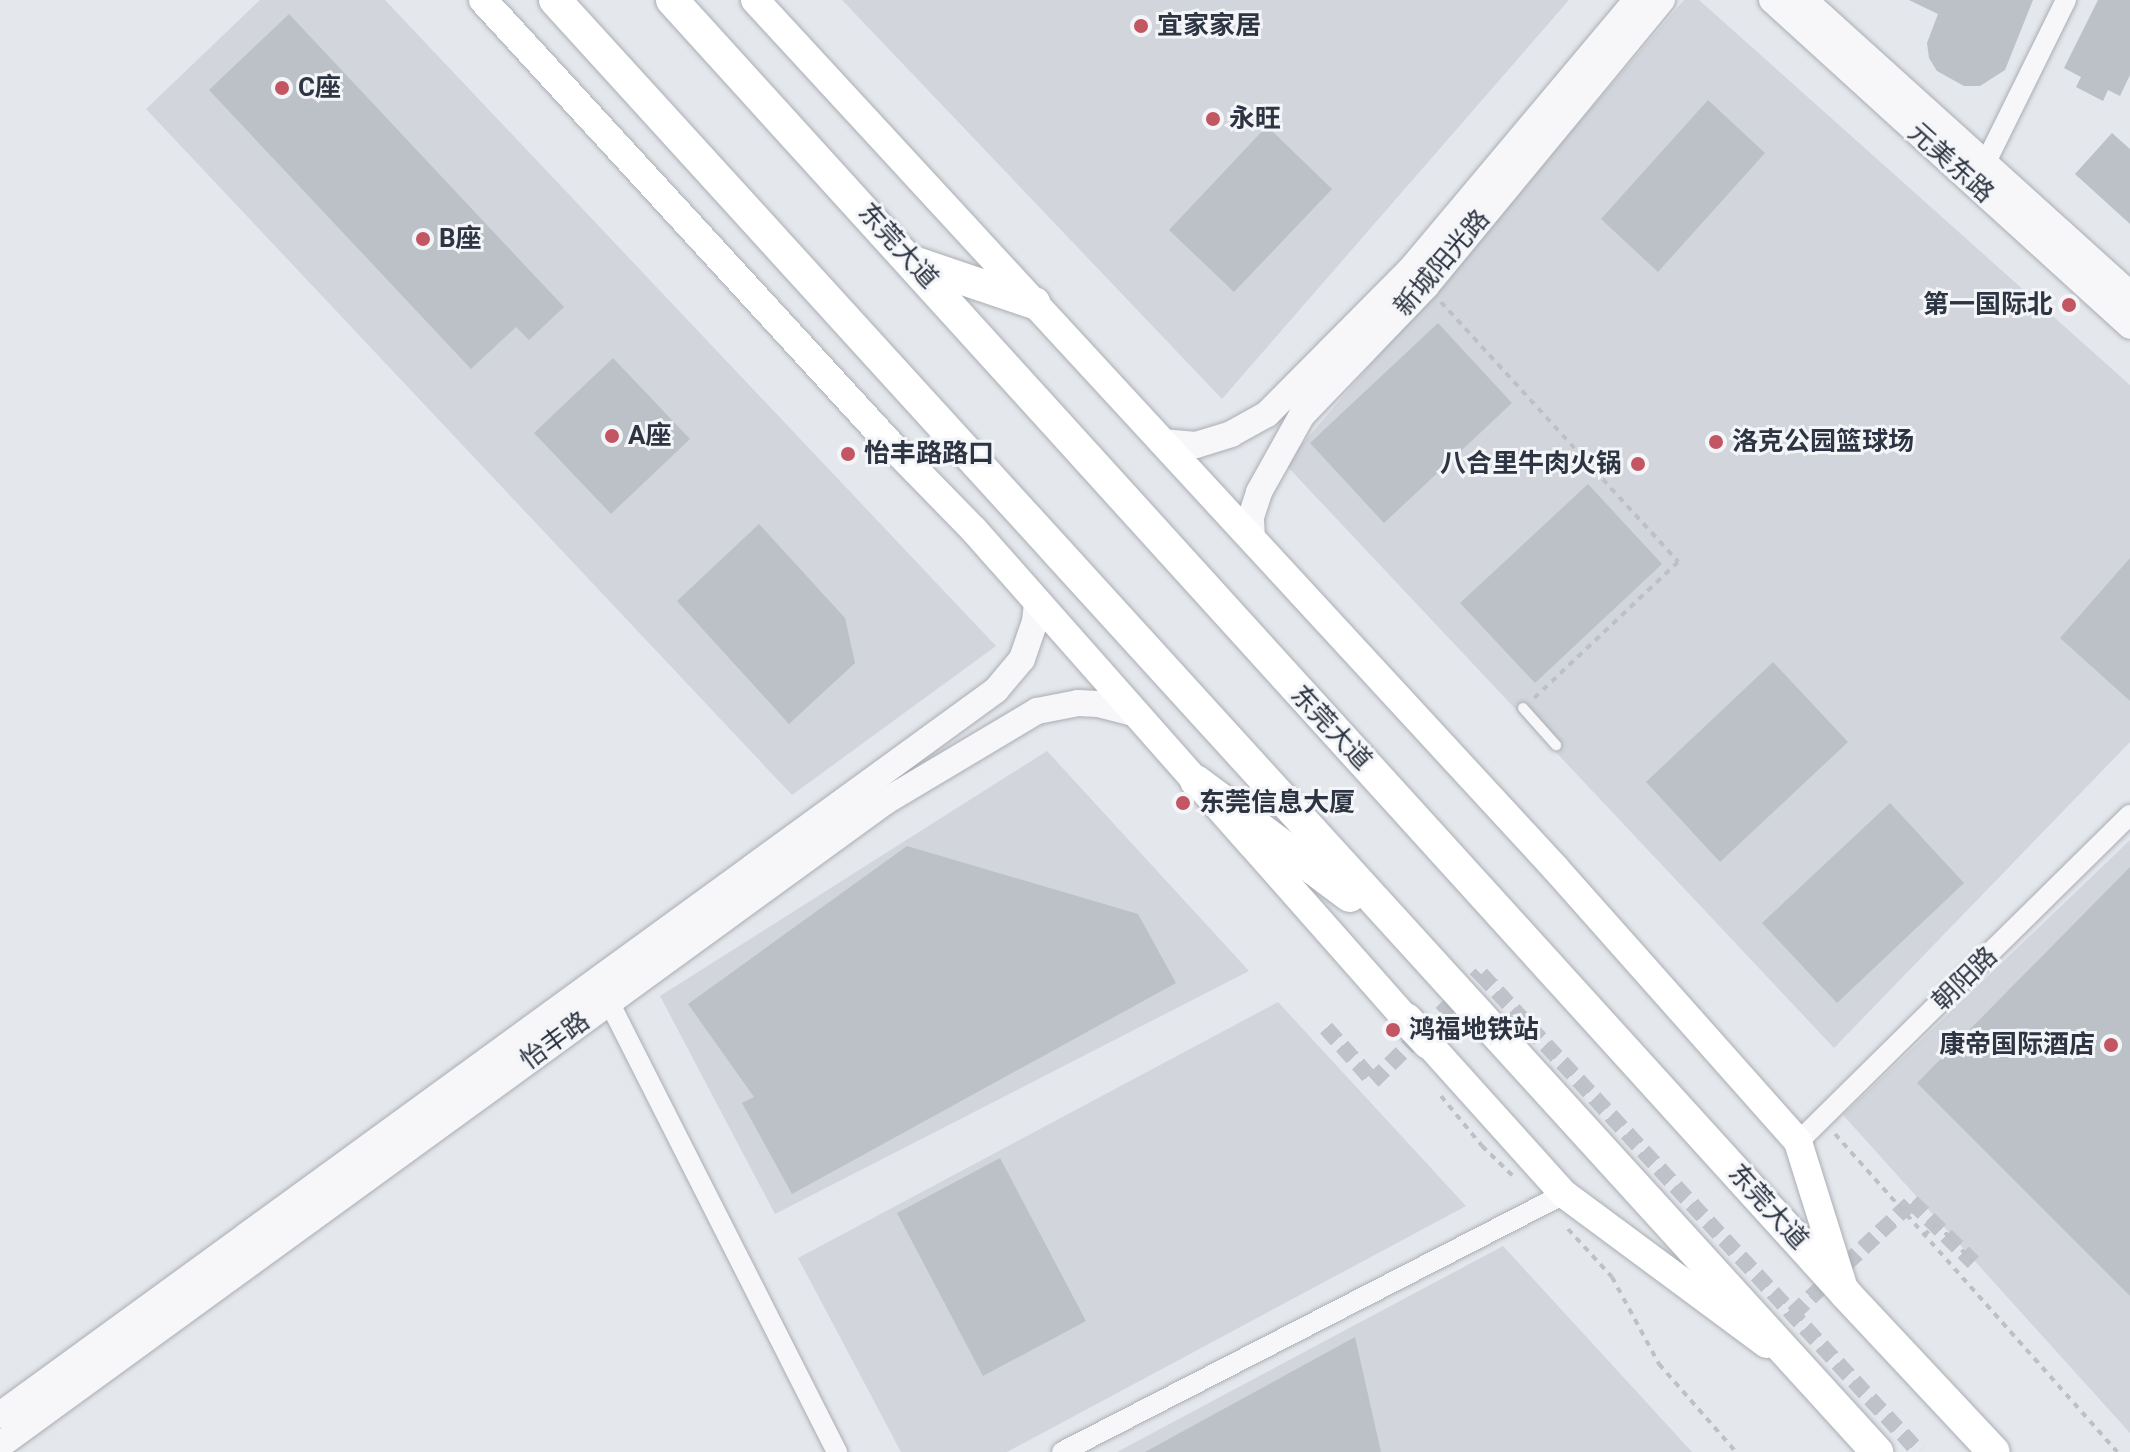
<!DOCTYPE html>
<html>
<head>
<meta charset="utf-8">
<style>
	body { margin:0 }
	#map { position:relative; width:2130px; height:1452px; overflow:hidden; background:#e4e7eb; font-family:Roboto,"Noto Sans SC",sans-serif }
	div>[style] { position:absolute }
	.built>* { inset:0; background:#d2d6dc }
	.building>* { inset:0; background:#bcc0c7 }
	.pedestrian-tunnel>* { height:16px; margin-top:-8px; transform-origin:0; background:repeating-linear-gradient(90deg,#bfc3c9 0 16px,transparent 0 24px) }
	.path>* { height:4px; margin-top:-2px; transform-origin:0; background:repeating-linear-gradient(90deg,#bec0c6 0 6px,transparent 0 12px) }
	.roads { filter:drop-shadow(0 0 2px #a9aeb5) drop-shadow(0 0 2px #a9aeb5) }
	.service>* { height:10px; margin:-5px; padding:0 5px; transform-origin:5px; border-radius:5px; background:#f7f7f9 }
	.minor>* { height:20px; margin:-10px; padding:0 10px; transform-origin:10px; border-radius:10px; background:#f7f7f9 }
	.tertiary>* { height:26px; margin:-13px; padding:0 13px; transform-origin:13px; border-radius:13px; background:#f7f7f9 }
	.secondary>* { height:28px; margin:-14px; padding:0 14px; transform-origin:14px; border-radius:14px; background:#fff }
	.primary>* { height:32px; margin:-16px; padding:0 16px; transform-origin:16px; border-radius:16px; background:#fff }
	.dots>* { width:22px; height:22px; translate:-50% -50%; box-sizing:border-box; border:4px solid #f4f5f8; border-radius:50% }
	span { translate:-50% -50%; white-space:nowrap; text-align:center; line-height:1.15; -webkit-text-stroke:6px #f4f5f8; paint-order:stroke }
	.poi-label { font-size:26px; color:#2d3442; font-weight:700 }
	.left { translate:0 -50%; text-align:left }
	.right { translate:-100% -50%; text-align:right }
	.street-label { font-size:26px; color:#2d3442 }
</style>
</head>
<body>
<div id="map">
	<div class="built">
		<i style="clip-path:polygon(260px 0,385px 0,996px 646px,792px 795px,146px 109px)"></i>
		<i style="clip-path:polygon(842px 0,1569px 0,1222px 399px)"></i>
		<i style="clip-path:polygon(1684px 0,1699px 0,2130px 385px,2130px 742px,1834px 1048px,1285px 464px)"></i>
		<i style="clip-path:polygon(1047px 751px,1249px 971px,775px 1214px,660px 996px)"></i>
		<i style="clip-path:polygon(2130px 840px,2130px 1433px,1843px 1115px)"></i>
		<i style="clip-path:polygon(1278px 1002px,1466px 1206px,1007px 1452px,901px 1452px,798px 1258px)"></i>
		<i style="clip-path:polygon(1503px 1246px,1692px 1452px,1117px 1452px)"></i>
	</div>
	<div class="building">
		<i style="clip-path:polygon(1909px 0,2033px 0,2005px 70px,1980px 86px,1964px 86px,1937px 71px,1929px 58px,1927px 43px,1938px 14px)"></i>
		<i style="clip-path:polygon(2098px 0,2130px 0,2130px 75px,2120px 96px,2108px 90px,2103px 101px,2076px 87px,2081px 77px,2064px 68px)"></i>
		<i style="clip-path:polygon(289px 14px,564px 307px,529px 340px,516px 327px,471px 369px,209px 90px)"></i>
		<i style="clip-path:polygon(1708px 100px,1765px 153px,1658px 272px,1601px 219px)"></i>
		<i style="clip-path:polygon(1267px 126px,1332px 189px,1234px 292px,1169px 230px)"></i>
		<i style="clip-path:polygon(2112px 133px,2130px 149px,2130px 224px,2075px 174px)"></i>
		<i style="clip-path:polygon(1438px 323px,1512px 403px,1384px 523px,1310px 443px)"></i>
		<i style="clip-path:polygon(613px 358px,690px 439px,611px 514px,534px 433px)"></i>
		<i style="clip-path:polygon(1588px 484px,1662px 564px,1535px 683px,1460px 603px)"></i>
		<i style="clip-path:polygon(759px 524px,845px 618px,855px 663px,789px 724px,677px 601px)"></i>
		<i style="clip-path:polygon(2130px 558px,2130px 701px,2060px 638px)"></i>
		<i style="clip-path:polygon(1773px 662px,1848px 742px,1720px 862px,1646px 782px)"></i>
		<i style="clip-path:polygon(1890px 803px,1964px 883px,1837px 1003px,1762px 923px)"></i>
		<i style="clip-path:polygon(907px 846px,1138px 914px,1176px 983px,792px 1194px,742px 1103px,754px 1097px,688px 1004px)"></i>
		<i style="clip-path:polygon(2130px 867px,2130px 1296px,1917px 1083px)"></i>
		<i style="clip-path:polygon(1000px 1158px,1086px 1321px,983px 1376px,897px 1213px)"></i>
		<i style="clip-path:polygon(1355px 1337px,1381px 1452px,1145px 1452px)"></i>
	</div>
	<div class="pedestrian-tunnel">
		<i style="left:1326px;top:1028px;width:71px;rotate:48.4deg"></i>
		<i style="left:1373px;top:1081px;width:152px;rotate:-44.7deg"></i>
		<i style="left:1481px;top:974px;width:648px;rotate:47.5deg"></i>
		<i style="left:1793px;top:1314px;width:163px;rotate:-43.3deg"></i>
		<i style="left:1912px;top:1202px;width:86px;rotate:44.5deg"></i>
	</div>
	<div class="path">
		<i style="left:1441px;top:302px;width:352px;rotate:47.6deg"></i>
		<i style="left:1678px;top:562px;width:199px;rotate:136.6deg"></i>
		<i style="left:1441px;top:1096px;width:65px;rotate:50.6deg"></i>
		<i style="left:1482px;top:1146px;width:46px;rotate:44.1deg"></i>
		<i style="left:1835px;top:1134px;width:425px;rotate:48.4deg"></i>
		<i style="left:1568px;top:1229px;width:65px;rotate:47.5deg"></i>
		<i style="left:1612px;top:1277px;width:99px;rotate:61.6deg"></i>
		<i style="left:1659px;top:1364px;width:117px;rotate:48.8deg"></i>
		<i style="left:1924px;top:1235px;width:17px;rotate:-40deg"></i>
		<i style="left:1937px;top:1224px;width:52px;rotate:46.5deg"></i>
	</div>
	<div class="roads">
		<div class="service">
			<i style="left:1523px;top:708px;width:50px;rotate:48.3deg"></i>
		</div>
		<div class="minor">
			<i style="left:1984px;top:166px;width:185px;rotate:-63.7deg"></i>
			<i style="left:604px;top:992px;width:516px;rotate:63.14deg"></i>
			<i style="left:1798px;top:1142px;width:466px;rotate:-44.6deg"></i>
			<i style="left:1062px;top:1452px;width:564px;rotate:-27.2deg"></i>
		</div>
		<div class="tertiary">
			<i style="left:1772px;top:0;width:484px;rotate:42.3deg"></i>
			<i style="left:1804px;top:0;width:440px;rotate:42.1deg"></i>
			<i style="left:1162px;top:442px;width:34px;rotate:5deg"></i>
			<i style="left:1196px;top:445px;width:37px;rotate:-17deg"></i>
			<i style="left:1231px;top:434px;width:41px;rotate:-29.1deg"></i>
			<i style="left:1267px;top:414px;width:204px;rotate:-45.2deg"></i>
			<i style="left:1411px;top:269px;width:351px;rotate:-50deg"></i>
			<i style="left:1252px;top:539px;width:22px;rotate:-93deg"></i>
			<i style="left:1251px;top:517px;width:26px;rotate:-72deg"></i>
			<i style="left:1259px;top:492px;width:88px;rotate:-60.8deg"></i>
			<i style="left:1302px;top:415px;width:179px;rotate:-46.1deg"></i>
			<i style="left:1426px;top:286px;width:371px;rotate:-50.5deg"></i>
			<i style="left:0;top:1415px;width:1232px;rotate:-36.05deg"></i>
			<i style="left:996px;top:690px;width:40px;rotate:-50deg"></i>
			<i style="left:1022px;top:659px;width:39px;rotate:-71deg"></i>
			<i style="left:1035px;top:622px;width:20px;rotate:-84deg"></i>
			<i style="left:0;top:1445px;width:1095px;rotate:-36.01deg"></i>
			<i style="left:886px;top:801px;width:176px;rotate:-30.8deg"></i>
			<i style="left:1037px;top:711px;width:42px;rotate:-11deg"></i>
			<i style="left:1078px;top:703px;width:20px;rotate:3deg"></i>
			<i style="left:1098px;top:704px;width:40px;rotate:14.4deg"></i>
		</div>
		<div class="secondary">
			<i style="left:483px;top:0;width:605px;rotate:47.48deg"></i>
			<i style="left:892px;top:446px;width:117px;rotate:45.7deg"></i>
			<i style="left:974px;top:530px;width:652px;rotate:48.54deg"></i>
			<i style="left:755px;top:0;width:1182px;rotate:47.33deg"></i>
			<i style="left:1556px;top:869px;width:365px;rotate:48.4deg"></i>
			<i style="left:1798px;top:1142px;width:157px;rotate:72.6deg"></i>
			<i style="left:1428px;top:1043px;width:203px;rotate:48deg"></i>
			<i style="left:1564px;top:1194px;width:252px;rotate:36.5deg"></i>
		</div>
		<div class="primary">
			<i style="left:555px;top:0;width:1964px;rotate:47.68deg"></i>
			<i style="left:672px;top:0;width:1747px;rotate:47.78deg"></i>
			<i style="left:1846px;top:1294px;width:216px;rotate:46.9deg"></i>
			<i style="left:916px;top:263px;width:125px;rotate:18.7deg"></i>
			<i style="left:1196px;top:781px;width:192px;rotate:36.8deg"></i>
			<i style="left:1406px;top:1019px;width:33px;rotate:47deg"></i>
		</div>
	</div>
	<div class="dots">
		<i style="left:1141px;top:26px;background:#c35663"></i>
		<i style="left:282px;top:88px;background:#c35663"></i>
		<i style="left:1213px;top:119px;background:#c35663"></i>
		<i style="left:423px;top:239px;background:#c35663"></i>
		<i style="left:2069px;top:305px;background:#c35663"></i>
		<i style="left:612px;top:436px;background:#c35663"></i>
		<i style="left:1716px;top:442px;background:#c35663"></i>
		<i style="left:848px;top:454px;background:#c35663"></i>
		<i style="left:1638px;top:464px;background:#c35663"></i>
		<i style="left:1183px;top:803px;background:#c35663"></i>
		<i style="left:1393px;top:1030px;background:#c35663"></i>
		<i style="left:2111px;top:1045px;background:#c35663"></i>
	</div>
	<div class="poi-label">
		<span class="left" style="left:1157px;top:26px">宜家家居</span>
		<span class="left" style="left:298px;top:88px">C座</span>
		<span class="left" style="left:1229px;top:119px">永旺</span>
		<span class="left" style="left:439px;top:239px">B座</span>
		<span class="right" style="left:2053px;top:305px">第一国际北</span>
		<span class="left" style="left:628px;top:436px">A座</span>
		<span class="left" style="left:1732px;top:442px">洛克公园篮球场</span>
		<span class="left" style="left:864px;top:454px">怡丰路路口</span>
		<span class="right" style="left:1622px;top:464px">八合里牛肉火锅</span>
		<span class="left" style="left:1199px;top:803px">东莞信息大厦</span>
		<span class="left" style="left:1409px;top:1030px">鸿福地铁站</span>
		<span class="right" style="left:2095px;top:1045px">康帝国际酒店</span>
	</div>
	<div class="street-label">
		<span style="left:1951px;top:163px;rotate:42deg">元美东路</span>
		<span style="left:898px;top:246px;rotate:48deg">东莞大道</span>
		<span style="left:1442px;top:263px;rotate:-49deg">新城阳光路</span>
		<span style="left:1331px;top:728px;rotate:47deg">东莞大道</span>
		<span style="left:1965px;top:979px;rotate:-44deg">朝阳路</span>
		<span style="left:555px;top:1041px;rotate:-36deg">怡丰路</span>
		<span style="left:1768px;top:1207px;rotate:48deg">东莞大道</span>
	</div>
</div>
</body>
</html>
